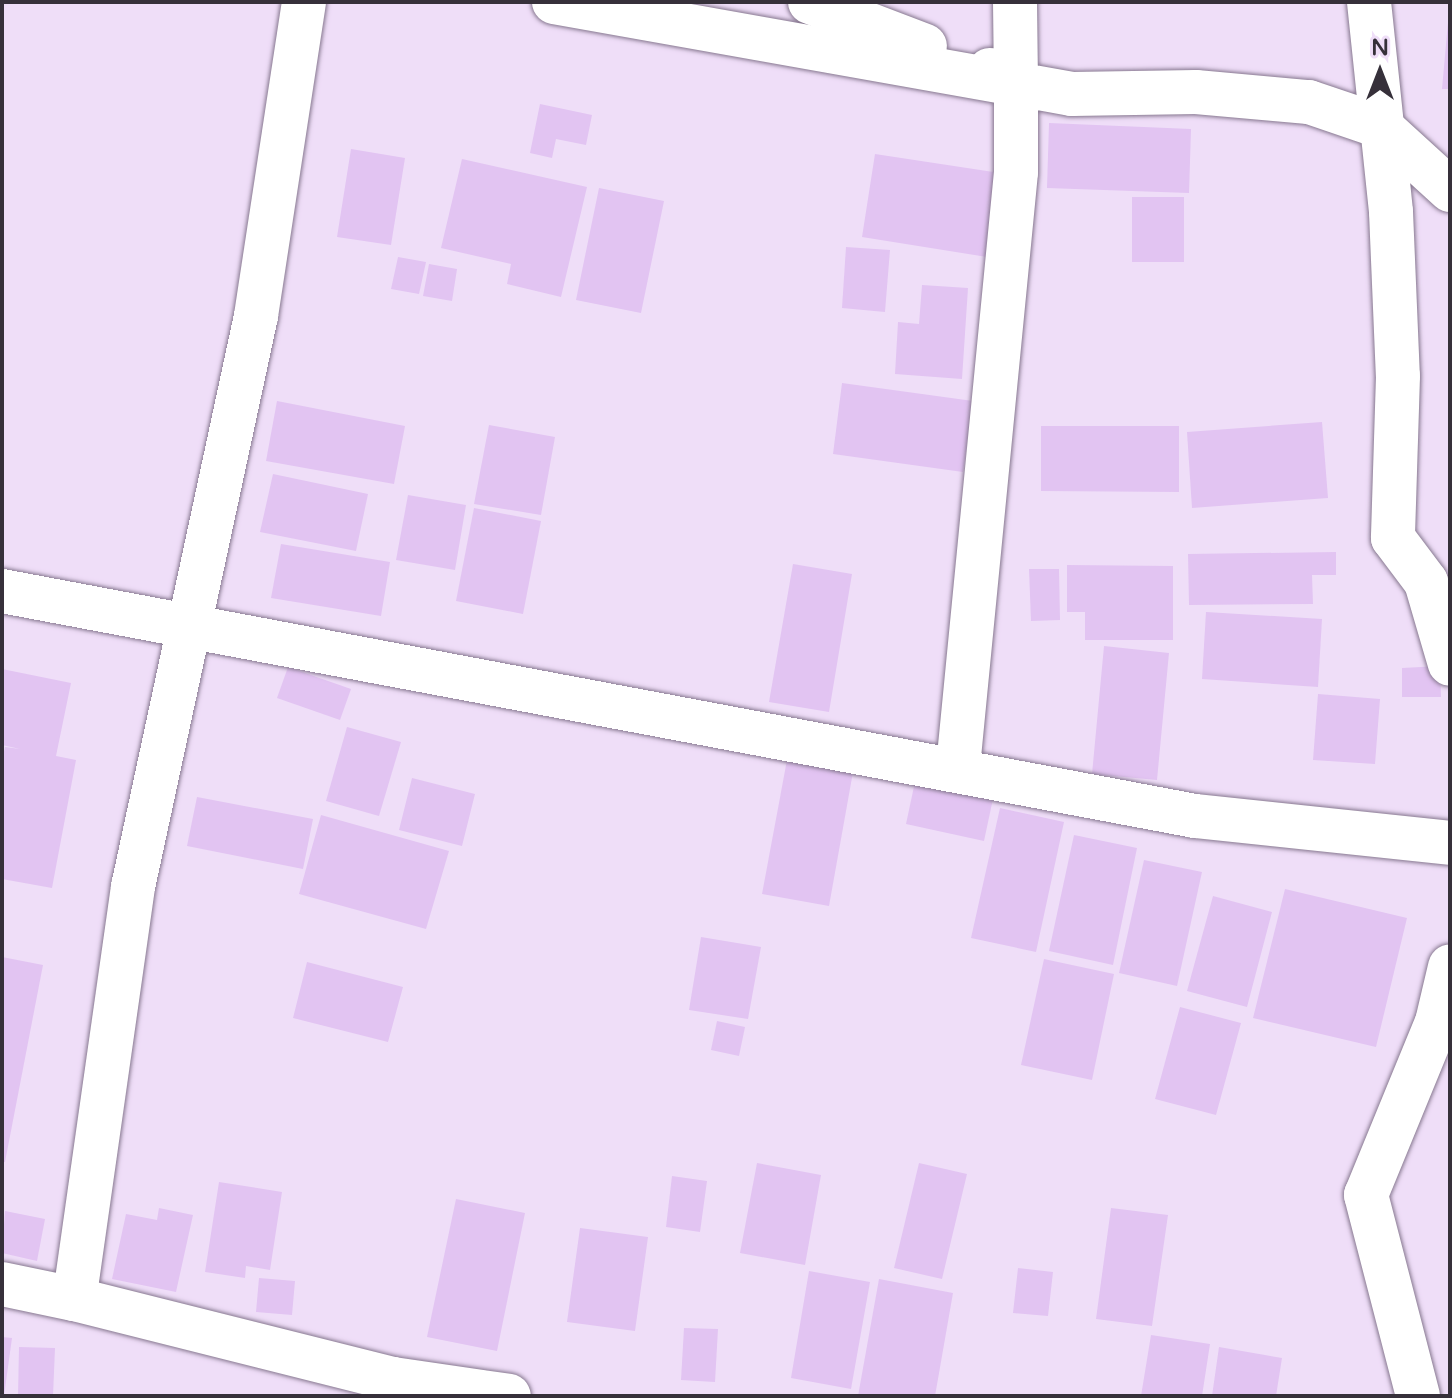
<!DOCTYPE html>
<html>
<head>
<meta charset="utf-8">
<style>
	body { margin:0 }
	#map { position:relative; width:1452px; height:1398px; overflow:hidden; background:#efdef8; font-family:"Varela Round",sans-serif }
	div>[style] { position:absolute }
	.building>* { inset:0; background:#e2c4f2 }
	.roads { filter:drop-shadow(0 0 2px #877890) drop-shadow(0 0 2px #877890) }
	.street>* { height:44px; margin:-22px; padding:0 22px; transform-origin:22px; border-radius:22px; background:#fff }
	span { translate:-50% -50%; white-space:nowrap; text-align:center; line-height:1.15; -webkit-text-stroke:6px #efdef8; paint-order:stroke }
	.frame { position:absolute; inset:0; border:4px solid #36303a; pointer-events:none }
	.north { position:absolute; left:1340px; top:32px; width:80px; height:80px; -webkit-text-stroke:6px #efdef8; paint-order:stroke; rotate:0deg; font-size:22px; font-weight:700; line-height:32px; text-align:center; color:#36303a }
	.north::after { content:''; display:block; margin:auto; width:28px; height:36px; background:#36303a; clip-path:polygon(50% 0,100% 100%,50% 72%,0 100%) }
</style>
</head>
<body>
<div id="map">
	<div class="building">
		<i style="clip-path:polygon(1448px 22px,1450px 22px,1450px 89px,1442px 89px)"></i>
		<i style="clip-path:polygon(540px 104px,592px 115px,586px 145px,556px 139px,552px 158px,530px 153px)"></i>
		<i style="clip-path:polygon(1049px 123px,1191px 129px,1189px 193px,1047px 188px)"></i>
		<i style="clip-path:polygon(351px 149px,405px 158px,391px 245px,337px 237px)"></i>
		<i style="clip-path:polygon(875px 154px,1000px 173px,987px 257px,862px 237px)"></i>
		<i style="clip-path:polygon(462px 159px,587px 187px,561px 297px,507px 284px,511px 264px,441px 248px)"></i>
		<i style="clip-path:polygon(599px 188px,664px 201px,641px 313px,576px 300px)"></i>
		<i style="clip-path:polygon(1132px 197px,1184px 197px,1184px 262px,1132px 262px)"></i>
		<i style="clip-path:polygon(846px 247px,890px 250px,885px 312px,842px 308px)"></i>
		<i style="clip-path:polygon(398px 257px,426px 262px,419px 294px,391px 289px)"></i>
		<i style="clip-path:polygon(429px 264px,457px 269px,452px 301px,423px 296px)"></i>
		<i style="clip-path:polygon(922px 285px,968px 288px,962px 379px,895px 374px,898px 322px,919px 324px)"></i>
		<i style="clip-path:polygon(842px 383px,973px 401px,963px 472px,833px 454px)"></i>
		<i style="clip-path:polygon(277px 401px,405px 426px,394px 484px,266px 461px)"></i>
		<i style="clip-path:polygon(1322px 422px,1328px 498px,1192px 508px,1187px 432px)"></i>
		<i style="clip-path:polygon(489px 425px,555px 437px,541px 515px,474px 504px)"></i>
		<i style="clip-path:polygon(1041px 426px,1179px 426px,1179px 492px,1041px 491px)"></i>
		<i style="clip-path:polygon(273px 474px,368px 494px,356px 551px,260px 532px)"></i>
		<i style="clip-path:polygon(408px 495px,466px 505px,455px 570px,396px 560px)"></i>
		<i style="clip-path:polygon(474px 508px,541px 521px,523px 614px,456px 601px)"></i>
		<i style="clip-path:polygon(281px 544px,390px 562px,381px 616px,271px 598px)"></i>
		<i style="clip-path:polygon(1336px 552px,1336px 575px,1312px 575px,1313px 604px,1189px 605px,1188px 554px)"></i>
		<i style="clip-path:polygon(793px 564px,852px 574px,829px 712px,769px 702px)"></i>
		<i style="clip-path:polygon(1067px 565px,1173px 566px,1173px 640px,1085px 640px,1085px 612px,1067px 612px)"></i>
		<i style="clip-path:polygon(1029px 569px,1059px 569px,1060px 620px,1031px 621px)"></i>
		<i style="clip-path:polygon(1206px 612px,1322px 619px,1318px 687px,1202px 679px)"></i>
		<i style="clip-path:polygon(1104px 646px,1169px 653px,1157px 780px,1092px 774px)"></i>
		<i style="clip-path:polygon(1440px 666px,1441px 697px,1402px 697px,1402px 668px)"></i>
		<i style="clip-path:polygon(288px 667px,351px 689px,340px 720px,277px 698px)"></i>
		<i style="clip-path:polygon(2px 669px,71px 683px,56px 756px,76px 760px,52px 888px,2px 879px,2px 760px,5px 747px,20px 749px,2px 745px)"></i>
		<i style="clip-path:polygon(1318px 694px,1380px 699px,1375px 764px,1313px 760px)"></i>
		<i style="clip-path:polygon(347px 727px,401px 742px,379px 816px,326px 801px)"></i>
		<i style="clip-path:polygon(787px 760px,853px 772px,829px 906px,762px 894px)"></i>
		<i style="clip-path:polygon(916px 777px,994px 794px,984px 841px,906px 824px)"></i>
		<i style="clip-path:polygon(412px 778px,475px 794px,462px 846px,399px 830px)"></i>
		<i style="clip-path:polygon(197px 797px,313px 819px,303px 869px,187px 846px)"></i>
		<i style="clip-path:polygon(1000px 808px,1064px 822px,1036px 952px,971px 938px)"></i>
		<i style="clip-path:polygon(321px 815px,449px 851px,426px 929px,299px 894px)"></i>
		<i style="clip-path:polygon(1074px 835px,1137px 848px,1113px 965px,1049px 951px)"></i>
		<i style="clip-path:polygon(1144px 860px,1202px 872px,1177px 986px,1119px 973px)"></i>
		<i style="clip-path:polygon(1285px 889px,1407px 918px,1376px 1047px,1253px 1018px)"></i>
		<i style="clip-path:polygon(1213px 896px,1272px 912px,1247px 1007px,1187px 991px)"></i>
		<i style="clip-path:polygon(701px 937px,761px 947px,748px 1019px,689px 1010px)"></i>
		<i style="clip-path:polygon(2px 957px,43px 965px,5px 1162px,2px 1162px)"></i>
		<i style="clip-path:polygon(1044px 959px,1114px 974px,1092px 1080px,1021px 1065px)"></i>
		<i style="clip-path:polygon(307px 962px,403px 987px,388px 1042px,293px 1018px)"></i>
		<i style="clip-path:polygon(1180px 1007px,1241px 1023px,1216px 1115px,1155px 1099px)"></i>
		<i style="clip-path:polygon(717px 1021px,745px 1027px,739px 1056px,711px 1050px)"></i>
		<i style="clip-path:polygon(757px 1163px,821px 1175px,805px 1265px,740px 1253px)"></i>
		<i style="clip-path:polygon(919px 1163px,967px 1174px,942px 1279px,894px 1268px)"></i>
		<i style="clip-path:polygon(672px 1176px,707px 1181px,700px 1232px,666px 1227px)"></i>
		<i style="clip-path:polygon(219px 1182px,282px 1192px,270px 1270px,246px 1266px,245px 1278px,205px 1272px)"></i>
		<i style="clip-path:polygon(456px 1199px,525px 1213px,497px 1351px,427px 1337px)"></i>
		<i style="clip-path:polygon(159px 1208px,193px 1215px,176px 1292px,112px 1279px,126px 1214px,157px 1220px)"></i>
		<i style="clip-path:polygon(1111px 1208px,1168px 1215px,1152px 1326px,1096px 1319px)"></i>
		<i style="clip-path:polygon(5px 1211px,45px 1219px,37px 1261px,2px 1253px)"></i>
		<i style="clip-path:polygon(580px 1228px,648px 1237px,635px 1331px,567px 1322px)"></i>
		<i style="clip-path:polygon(1018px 1268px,1053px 1272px,1048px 1316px,1013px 1313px)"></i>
		<i style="clip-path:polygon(809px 1271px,870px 1282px,851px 1389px,791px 1378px)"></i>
		<i style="clip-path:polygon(259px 1278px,295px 1281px,292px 1315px,256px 1312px)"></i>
		<i style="clip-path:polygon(879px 1279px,953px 1293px,935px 1396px,858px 1396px)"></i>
		<i style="clip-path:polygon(684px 1328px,718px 1329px,715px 1382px,681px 1380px)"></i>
		<i style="clip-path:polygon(1151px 1335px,1210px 1344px,1202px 1396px,1141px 1396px)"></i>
		<i style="clip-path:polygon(2px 1337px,12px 1338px,4px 1396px,2px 1395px)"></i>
		<i style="clip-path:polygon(19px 1347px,55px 1348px,53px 1396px,18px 1396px)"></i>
		<i style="clip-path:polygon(1219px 1347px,1282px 1358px,1276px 1396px,1212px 1396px)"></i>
	</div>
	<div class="roads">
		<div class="street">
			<i style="left:304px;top:2px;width:318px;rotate:98.7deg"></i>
			<i style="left:256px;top:316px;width:584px;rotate:102.16deg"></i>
			<i style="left:133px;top:887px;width:416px;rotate:98.1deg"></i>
			<i style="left:74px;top:1299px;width:329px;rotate:14.1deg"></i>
			<i style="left:393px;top:1379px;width:17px;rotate:90deg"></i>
			<i style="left:554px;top:2px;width:526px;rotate:10.07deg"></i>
			<i style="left:1072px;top:94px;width:124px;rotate:-0.9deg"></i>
			<i style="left:1196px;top:92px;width:113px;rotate:5.1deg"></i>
			<i style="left:1309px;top:102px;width:75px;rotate:18.7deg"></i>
			<i style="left:1380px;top:126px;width:95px;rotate:42.4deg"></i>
			<i style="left:810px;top:2px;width:123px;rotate:20.9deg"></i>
			<i style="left:1015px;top:2px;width:78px;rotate:89.3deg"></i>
			<i style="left:1369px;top:2px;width:211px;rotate:84deg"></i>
			<i style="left:1391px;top:212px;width:164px;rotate:87.6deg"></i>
			<i style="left:1398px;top:376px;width:162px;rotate:91.8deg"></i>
			<i style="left:1393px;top:538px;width:55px;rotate:53.1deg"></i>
			<i style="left:1426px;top:582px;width:85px;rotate:73.7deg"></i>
			<i style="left:2px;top:591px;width:1214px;rotate:10.68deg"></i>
			<i style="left:1195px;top:816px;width:256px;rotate:6deg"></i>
			<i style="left:958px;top:767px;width:598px;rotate:-84.43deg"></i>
			<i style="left:1016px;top:172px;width:92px;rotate:-90deg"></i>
			<i style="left:1016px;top:80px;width:28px;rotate:-159deg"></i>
			<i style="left:2px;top:1284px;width:74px;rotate:11.8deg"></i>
			<i style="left:393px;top:1379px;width:117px;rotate:8.3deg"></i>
			<i style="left:1418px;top:1396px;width:208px;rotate:-104.5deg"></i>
			<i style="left:1366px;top:1195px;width:187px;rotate:-67.7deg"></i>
			<i style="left:1437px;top:1022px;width:57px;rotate:-76.7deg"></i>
		</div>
	</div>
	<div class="frame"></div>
	<div class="north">N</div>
</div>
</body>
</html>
